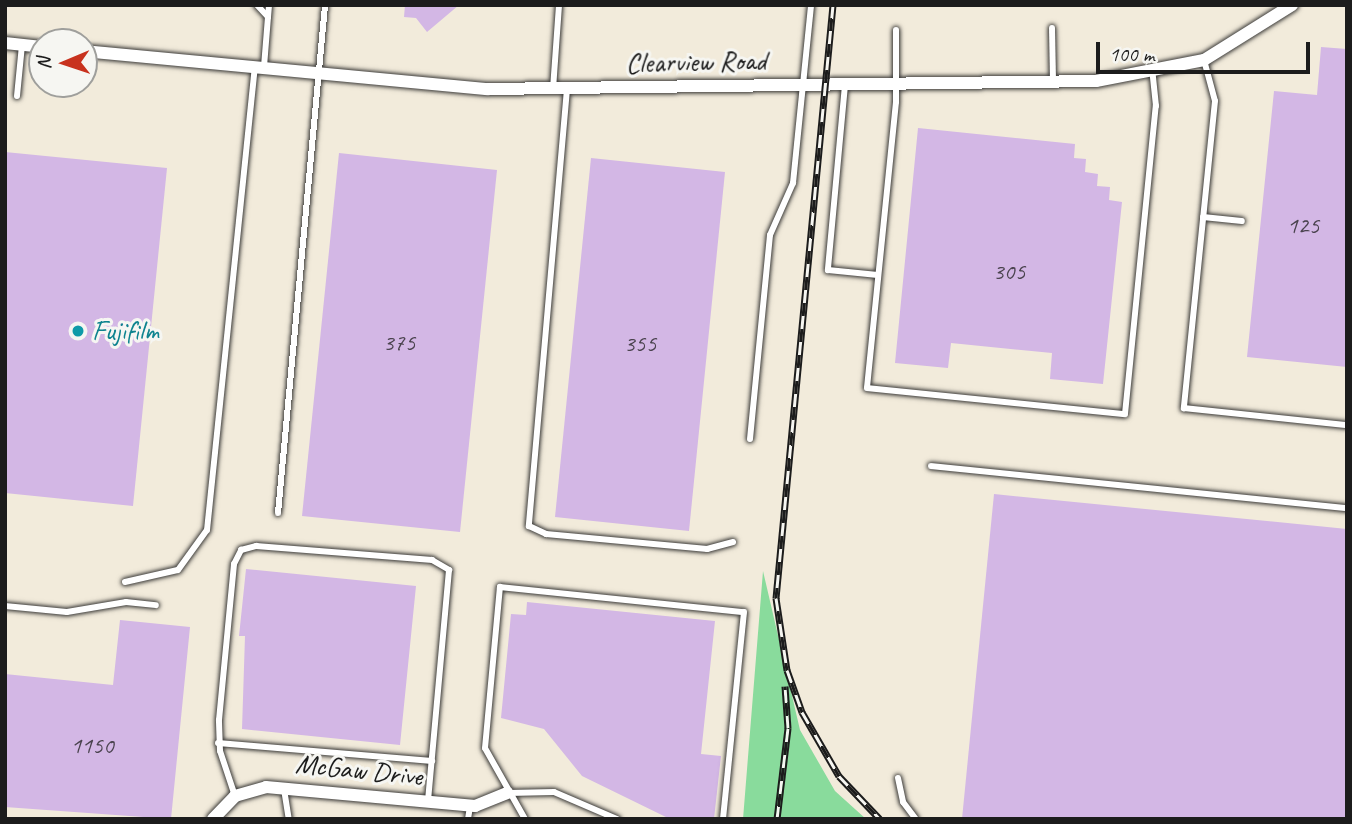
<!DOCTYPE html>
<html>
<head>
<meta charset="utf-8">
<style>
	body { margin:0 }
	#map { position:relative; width:1352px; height:824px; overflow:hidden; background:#f2ebdb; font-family:Caveat,sans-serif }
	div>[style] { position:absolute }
	.green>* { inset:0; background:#89db9c }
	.building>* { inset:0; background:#d3b7e5 }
	.roads { filter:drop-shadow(0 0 2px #3c3b39) drop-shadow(0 0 2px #3c3b39) }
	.service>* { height:6px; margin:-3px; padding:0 3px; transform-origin:3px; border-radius:3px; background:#fff }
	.minor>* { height:12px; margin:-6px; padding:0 6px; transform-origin:6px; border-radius:6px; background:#fff }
	.rail>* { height:7px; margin-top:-3.5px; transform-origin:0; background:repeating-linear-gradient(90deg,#f6f6f2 0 13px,#1c1c1c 0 26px); box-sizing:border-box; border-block:2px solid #1c1c1c }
	.dots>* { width:19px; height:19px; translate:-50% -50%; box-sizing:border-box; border:4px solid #f6f6f2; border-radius:50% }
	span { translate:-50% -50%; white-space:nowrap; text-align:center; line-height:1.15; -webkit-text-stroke:6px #f6f6f2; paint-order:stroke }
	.number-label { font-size:24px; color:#4a434e }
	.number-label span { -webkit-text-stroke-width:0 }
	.street-label { font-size:28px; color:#1c1c1c }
	.culture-label { font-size:28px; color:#0d838f }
	.left { translate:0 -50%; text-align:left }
	.frame { position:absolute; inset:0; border:7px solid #1c1c1c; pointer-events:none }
	.north { position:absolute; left:28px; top:28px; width:70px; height:70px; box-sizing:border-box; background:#f6f6f2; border:2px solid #9f9f9c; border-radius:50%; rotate:268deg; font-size:19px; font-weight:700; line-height:28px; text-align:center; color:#1c1c1c }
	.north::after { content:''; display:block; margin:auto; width:24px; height:32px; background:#c8321e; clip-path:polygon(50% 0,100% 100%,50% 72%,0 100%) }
	.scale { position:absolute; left:1096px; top:42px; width:214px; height:32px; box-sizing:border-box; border:4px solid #1c1c1c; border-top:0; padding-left:9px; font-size:21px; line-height:24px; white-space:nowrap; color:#1c1c1c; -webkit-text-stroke:5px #f6f6f2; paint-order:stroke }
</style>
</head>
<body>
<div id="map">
	<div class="green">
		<i style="clip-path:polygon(763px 571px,800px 730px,835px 791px,866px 819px,743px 819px)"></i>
	</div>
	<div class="building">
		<i style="clip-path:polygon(405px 5px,459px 5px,427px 32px,416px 18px,404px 17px)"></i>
		<i style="clip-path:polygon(1321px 47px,1347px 49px,1347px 367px,1247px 357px,1274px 91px,1317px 95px)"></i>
		<i style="clip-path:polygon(918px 128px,1075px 144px,1074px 158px,1086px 159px,1085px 172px,1098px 174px,1097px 186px,1110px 187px,1109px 200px,1122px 202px,1103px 384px,1050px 379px,1052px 353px,951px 343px,948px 368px,895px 363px)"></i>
		<i style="clip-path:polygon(5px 152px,167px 168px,133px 506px,5px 493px)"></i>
		<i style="clip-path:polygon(339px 153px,497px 170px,460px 532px,302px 516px)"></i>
		<i style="clip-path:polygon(591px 158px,725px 172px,689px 531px,555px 517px)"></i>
		<i style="clip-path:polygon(994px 494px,1347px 529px,1347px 819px,962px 819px)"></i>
		<i style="clip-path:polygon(246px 569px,416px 586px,400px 745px,242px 729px,245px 636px,239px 636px)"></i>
		<i style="clip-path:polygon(527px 602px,715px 621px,701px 754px,721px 756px,714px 819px,670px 819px,582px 776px,544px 729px,501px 718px,511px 614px,526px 615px)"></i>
		<i style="clip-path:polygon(120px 620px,190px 627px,171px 819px,5px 807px,5px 674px,113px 685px)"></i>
	</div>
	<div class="roads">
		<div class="service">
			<i style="left:257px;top:5px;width:16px;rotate:47deg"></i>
			<i style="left:268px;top:17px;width:50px;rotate:94.6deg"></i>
			<i style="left:268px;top:17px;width:12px;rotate:-85deg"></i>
			<i style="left:1052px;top:28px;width:54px;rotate:88.9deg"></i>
			<i style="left:896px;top:30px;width:72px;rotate:90deg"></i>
			<i style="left:896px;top:102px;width:287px;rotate:95.8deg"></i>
			<i style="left:867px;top:388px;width:259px;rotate:5.8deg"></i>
			<i style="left:1125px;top:414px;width:310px;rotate:-84.3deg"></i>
			<i style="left:1156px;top:106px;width:31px;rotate:-96deg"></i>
			<i style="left:1204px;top:60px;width:42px;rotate:75deg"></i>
			<i style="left:1215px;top:101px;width:309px;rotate:95.8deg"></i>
			<i style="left:1184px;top:408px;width:164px;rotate:6deg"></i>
			<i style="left:845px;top:85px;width:186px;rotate:95.3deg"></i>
			<i style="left:828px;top:270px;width:50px;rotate:5.7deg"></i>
			<i style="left:553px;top:89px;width:84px;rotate:-85.9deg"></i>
			<i style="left:567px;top:89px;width:439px;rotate:95deg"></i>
			<i style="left:529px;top:526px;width:19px;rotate:25deg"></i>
			<i style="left:546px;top:534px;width:162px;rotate:5.3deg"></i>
			<i style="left:707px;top:549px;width:27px;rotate:-15deg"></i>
			<i style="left:17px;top:96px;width:51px;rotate:-84.4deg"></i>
			<i style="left:1203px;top:217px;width:39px;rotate:6deg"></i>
			<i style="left:750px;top:439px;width:205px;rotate:-84.4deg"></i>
			<i style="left:770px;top:235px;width:57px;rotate:-66.1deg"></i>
			<i style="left:793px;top:183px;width:179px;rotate:-84.2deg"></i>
			<i style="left:931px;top:466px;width:418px;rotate:5.8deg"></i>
			<i style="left:278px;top:513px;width:510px;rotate:-84.71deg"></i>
			<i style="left:125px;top:582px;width:54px;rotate:-12.8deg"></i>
			<i style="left:178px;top:570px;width:49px;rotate:-54.1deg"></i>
			<i style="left:207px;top:530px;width:464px;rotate:-84.1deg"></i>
			<i style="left:5px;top:606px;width:62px;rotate:5.5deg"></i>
			<i style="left:67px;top:612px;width:60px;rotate:-9.6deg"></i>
			<i style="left:126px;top:602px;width:30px;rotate:6deg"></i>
			<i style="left:218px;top:743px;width:215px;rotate:4.8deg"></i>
			<i style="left:898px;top:778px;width:25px;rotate:78deg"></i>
			<i style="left:903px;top:802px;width:21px;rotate:53deg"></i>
			<i style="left:284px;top:789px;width:30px;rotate:81deg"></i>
			<i style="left:508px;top:793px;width:46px;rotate:-1.2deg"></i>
			<i style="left:554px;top:792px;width:69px;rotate:23.2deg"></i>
			<i style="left:235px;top:796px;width:47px;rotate:-108.4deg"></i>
			<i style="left:220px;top:751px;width:31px;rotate:-92deg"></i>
			<i style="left:219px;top:720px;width:157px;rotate:-84.5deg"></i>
			<i style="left:234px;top:564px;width:16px;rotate:-63deg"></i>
			<i style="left:241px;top:550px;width:16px;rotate:-15deg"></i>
			<i style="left:256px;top:546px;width:177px;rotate:4.5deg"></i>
			<i style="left:432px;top:560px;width:20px;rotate:30deg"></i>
			<i style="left:449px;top:570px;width:233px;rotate:95.2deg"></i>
			<i style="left:468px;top:819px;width:13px;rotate:-81deg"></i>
			<i style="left:525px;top:819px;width:81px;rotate:-119.4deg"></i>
			<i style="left:485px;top:748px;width:162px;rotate:-84.7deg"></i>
			<i style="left:500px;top:587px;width:245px;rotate:5.9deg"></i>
			<i style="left:744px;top:612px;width:208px;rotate:95.8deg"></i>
		</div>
		<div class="minor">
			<i style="left:5px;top:43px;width:37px;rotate:6deg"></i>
			<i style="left:84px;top:51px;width:405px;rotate:5.4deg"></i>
			<i style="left:487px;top:89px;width:609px;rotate:-0.75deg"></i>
			<i style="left:1096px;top:81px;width:110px;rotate:-11deg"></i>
			<i style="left:1204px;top:60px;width:104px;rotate:-32deg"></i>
			<i style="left:213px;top:819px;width:32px;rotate:-46deg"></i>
			<i style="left:235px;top:796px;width:32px;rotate:-16deg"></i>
			<i style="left:266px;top:787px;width:210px;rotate:5.2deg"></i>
			<i style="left:475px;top:806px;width:35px;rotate:-22deg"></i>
		</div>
	</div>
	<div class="rail">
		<i style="left:833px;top:5px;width:596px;rotate:95.49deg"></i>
		<i style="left:776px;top:598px;width:73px;rotate:81.3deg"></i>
		<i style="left:787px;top:670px;width:45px;rotate:70.3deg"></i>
		<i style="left:802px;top:712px;width:74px;rotate:60deg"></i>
		<i style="left:839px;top:776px;width:59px;rotate:46.4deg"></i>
		<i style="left:777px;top:819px;width:92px;rotate:-83.1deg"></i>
		<i style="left:788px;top:728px;width:42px;rotate:-94.1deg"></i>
	</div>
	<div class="dots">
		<i style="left:78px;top:331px;background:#0f9aa8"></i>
	</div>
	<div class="number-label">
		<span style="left:1303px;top:226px">125</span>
		<span style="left:1009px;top:272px">305</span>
		<span style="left:399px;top:343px">375</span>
		<span style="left:640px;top:344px">355</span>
		<span style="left:92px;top:746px">1150</span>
	</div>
	<div class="street-label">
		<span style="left:696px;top:62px;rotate:-1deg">Clearview Road</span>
		<span style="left:359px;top:770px;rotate:6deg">McGaw Drive</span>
	</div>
	<div class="culture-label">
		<span class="left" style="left:92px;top:331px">Fujifilm</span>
	</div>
	<div class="frame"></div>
	<div class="north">N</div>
	<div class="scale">100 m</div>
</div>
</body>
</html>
